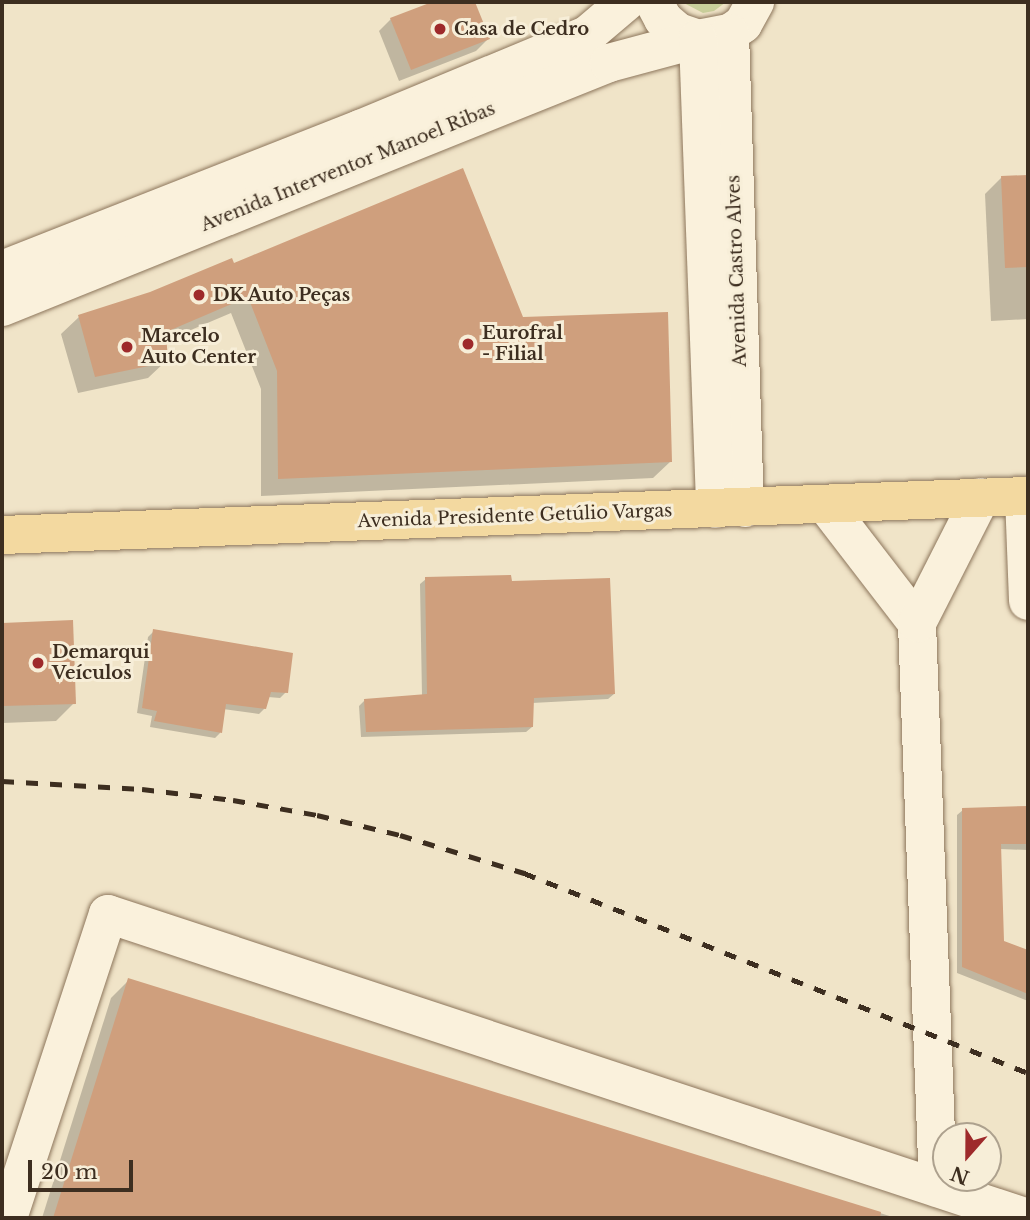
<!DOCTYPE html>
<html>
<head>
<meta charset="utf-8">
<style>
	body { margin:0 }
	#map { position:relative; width:1030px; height:1220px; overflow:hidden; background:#f0e4c8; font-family:"Libre Baskerville",serif }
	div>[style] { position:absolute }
	.green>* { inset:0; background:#c9cf9b }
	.shadow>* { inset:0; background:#0003 }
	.building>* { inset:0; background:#cf9f7d }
	.roads { filter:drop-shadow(0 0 2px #8d765c) drop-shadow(0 0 2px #8d765c) }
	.minor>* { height:38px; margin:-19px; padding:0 19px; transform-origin:19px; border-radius:19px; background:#faf1dc }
	.major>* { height:38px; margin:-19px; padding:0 19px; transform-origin:19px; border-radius:19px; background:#f3d9a0 }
	.rail>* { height:5px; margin-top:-2.5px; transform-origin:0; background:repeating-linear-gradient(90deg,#3d2e20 0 12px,transparent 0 24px) }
	.dots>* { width:19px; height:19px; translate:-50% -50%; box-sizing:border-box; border:4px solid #f7eed8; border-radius:50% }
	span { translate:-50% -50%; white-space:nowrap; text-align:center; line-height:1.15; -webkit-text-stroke:6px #f7eed8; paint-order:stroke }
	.poi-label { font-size:18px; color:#3d2e20; font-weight:700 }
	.left { translate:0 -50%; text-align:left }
	.street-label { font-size:18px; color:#3d2e20 }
	.frame { position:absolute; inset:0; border:4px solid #3d2e20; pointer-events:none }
	.north { position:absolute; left:932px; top:1122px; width:70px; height:70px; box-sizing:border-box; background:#f7eed8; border:2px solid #ada18e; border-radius:50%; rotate:201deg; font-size:19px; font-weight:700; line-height:28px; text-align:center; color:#3d2e20 }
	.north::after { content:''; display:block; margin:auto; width:24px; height:32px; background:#9e2a2b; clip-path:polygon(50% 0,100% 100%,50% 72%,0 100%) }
	.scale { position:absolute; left:28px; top:1160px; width:105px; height:32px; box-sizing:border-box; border:4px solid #3d2e20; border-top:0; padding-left:9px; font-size:21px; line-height:24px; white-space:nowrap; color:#3d2e20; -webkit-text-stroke:5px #f7eed8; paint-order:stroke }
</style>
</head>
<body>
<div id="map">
	<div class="green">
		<i style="clip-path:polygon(682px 2px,726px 2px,714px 11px,703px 13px)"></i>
	</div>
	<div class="shadow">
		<i style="clip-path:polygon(437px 2px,473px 2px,488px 39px,476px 51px,399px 81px,379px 31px,391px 19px)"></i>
		<i style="clip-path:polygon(1028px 176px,1028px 319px,991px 321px,985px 194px,1001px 178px)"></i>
		<i style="clip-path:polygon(233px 265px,522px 319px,671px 461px,653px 478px,261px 496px,261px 389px,231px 313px,165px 341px,166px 361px,148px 378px,78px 393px,61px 334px,79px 317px)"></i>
		<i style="clip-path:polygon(426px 579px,510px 583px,614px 694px,608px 699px,532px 703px,532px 727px,526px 732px,361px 737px,359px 706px,365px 700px,422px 696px,420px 584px)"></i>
		<i style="clip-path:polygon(71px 622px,74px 703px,56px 721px,2px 723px,2px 625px)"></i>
		<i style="clip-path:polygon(154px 631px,286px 692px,280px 698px,268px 697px,265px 708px,259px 714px,223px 709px,220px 733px,215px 738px,150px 727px,152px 716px,137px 713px,148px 637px)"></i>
		<i style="clip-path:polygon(1028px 644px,1028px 741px,1026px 646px)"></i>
		<i style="clip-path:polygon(1028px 808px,1028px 850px,1000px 849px,1002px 942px,1028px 952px,1028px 1001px,957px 973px,957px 815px,963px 810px)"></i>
		<i style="clip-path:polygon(129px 980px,896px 1218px,42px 1218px,111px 998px)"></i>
	</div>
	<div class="building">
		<i style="clip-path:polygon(432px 2px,475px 2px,490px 39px,411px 70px,390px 18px)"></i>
		<i style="clip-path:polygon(463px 168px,523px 317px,668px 312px,672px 462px,278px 479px,277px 371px,248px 297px,166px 332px,168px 362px,95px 377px,78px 315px,150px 292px,232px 258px,234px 263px)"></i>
		<i style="clip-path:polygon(1028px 175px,1028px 267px,1005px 268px,1001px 176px)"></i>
		<i style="clip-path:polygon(511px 575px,512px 581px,610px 578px,615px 694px,534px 698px,533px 727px,366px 732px,364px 699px,427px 694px,425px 577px)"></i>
		<i style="clip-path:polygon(73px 620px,76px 704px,2px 706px,2px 623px)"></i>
		<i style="clip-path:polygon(153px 629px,293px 653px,288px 693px,271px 692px,266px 709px,226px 704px,222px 733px,154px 721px,157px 711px,142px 708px)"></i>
		<i style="clip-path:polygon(1028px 806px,1028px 844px,1001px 844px,1004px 941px,1028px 950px,1028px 994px,962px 967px,962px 808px)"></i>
		<i style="clip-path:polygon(128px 978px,881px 1212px,880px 1218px,53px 1218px)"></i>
	</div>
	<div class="roads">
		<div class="minor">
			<i style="left:654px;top:2px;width:19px;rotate:62deg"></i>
			<i style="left:663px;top:19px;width:20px;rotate:41deg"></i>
			<i style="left:678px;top:32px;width:21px;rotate:19deg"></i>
			<i style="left:698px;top:39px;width:33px;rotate:-11deg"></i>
			<i style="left:730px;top:33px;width:16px;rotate:-35deg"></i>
			<i style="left:743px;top:24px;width:25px;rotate:-61deg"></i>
			<i style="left:730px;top:33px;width:475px;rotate:88.2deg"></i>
			<i style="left:2px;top:270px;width:385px;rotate:-21.5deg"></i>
			<i style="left:360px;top:129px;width:246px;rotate:-22.5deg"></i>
			<i style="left:587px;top:35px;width:51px;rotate:-40.2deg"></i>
			<i style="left:2px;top:307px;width:654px;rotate:-21.9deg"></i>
			<i style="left:609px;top:63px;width:92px;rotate:-15.1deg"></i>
			<i style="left:698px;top:39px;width:470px;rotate:87.9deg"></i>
			<i style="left:1024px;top:496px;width:105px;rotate:87.8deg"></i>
			<i style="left:826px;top:505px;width:149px;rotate:52.4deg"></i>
			<i style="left:938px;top:1188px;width:565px;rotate:-92.13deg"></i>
			<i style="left:917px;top:623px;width:141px;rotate:-63.1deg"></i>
			<i style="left:8px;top:1218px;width:320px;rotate:-71.8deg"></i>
			<i style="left:108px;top:914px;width:969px;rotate:18.29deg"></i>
		</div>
		<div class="major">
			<i style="left:2px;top:535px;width:1027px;rotate:-2.18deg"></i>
		</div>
	</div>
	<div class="rail">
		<i style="left:2px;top:781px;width:140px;rotate:3.3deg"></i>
		<i style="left:142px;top:789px;width:92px;rotate:6.9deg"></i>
		<i style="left:233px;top:800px;width:85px;rotate:10.1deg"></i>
		<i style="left:317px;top:815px;width:85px;rotate:13.5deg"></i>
		<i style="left:400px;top:835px;width:130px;rotate:17deg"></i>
		<i style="left:524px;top:873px;width:542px;rotate:21.64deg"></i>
	</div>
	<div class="dots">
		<i style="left:440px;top:29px;background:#9e2a2b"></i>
		<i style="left:199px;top:295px;background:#9e2a2b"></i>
		<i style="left:468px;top:344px;background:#9e2a2b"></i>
		<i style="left:127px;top:347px;background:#9e2a2b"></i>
		<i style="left:38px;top:663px;background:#9e2a2b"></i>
	</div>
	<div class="poi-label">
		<span class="left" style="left:454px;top:29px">Casa de Cedro</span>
		<span class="left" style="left:213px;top:295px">DK Auto Peças</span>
		<span class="left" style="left:482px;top:344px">Eurofral<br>- Filial</span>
		<span class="left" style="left:141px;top:347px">Marcelo<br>Auto Center</span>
		<span class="left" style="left:52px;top:663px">Demarqui<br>Veículos</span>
	</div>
	<div class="street-label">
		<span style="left:348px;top:167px;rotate:-22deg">Avenida Interventor Manoel Ribas</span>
		<span style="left:737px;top:271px;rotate:-92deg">Avenida Castro Alves</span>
		<span style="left:515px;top:516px;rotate:-2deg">Avenida Presidente Getúlio Vargas</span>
	</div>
	<div class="frame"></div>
	<div class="north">N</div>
	<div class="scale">20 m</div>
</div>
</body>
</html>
